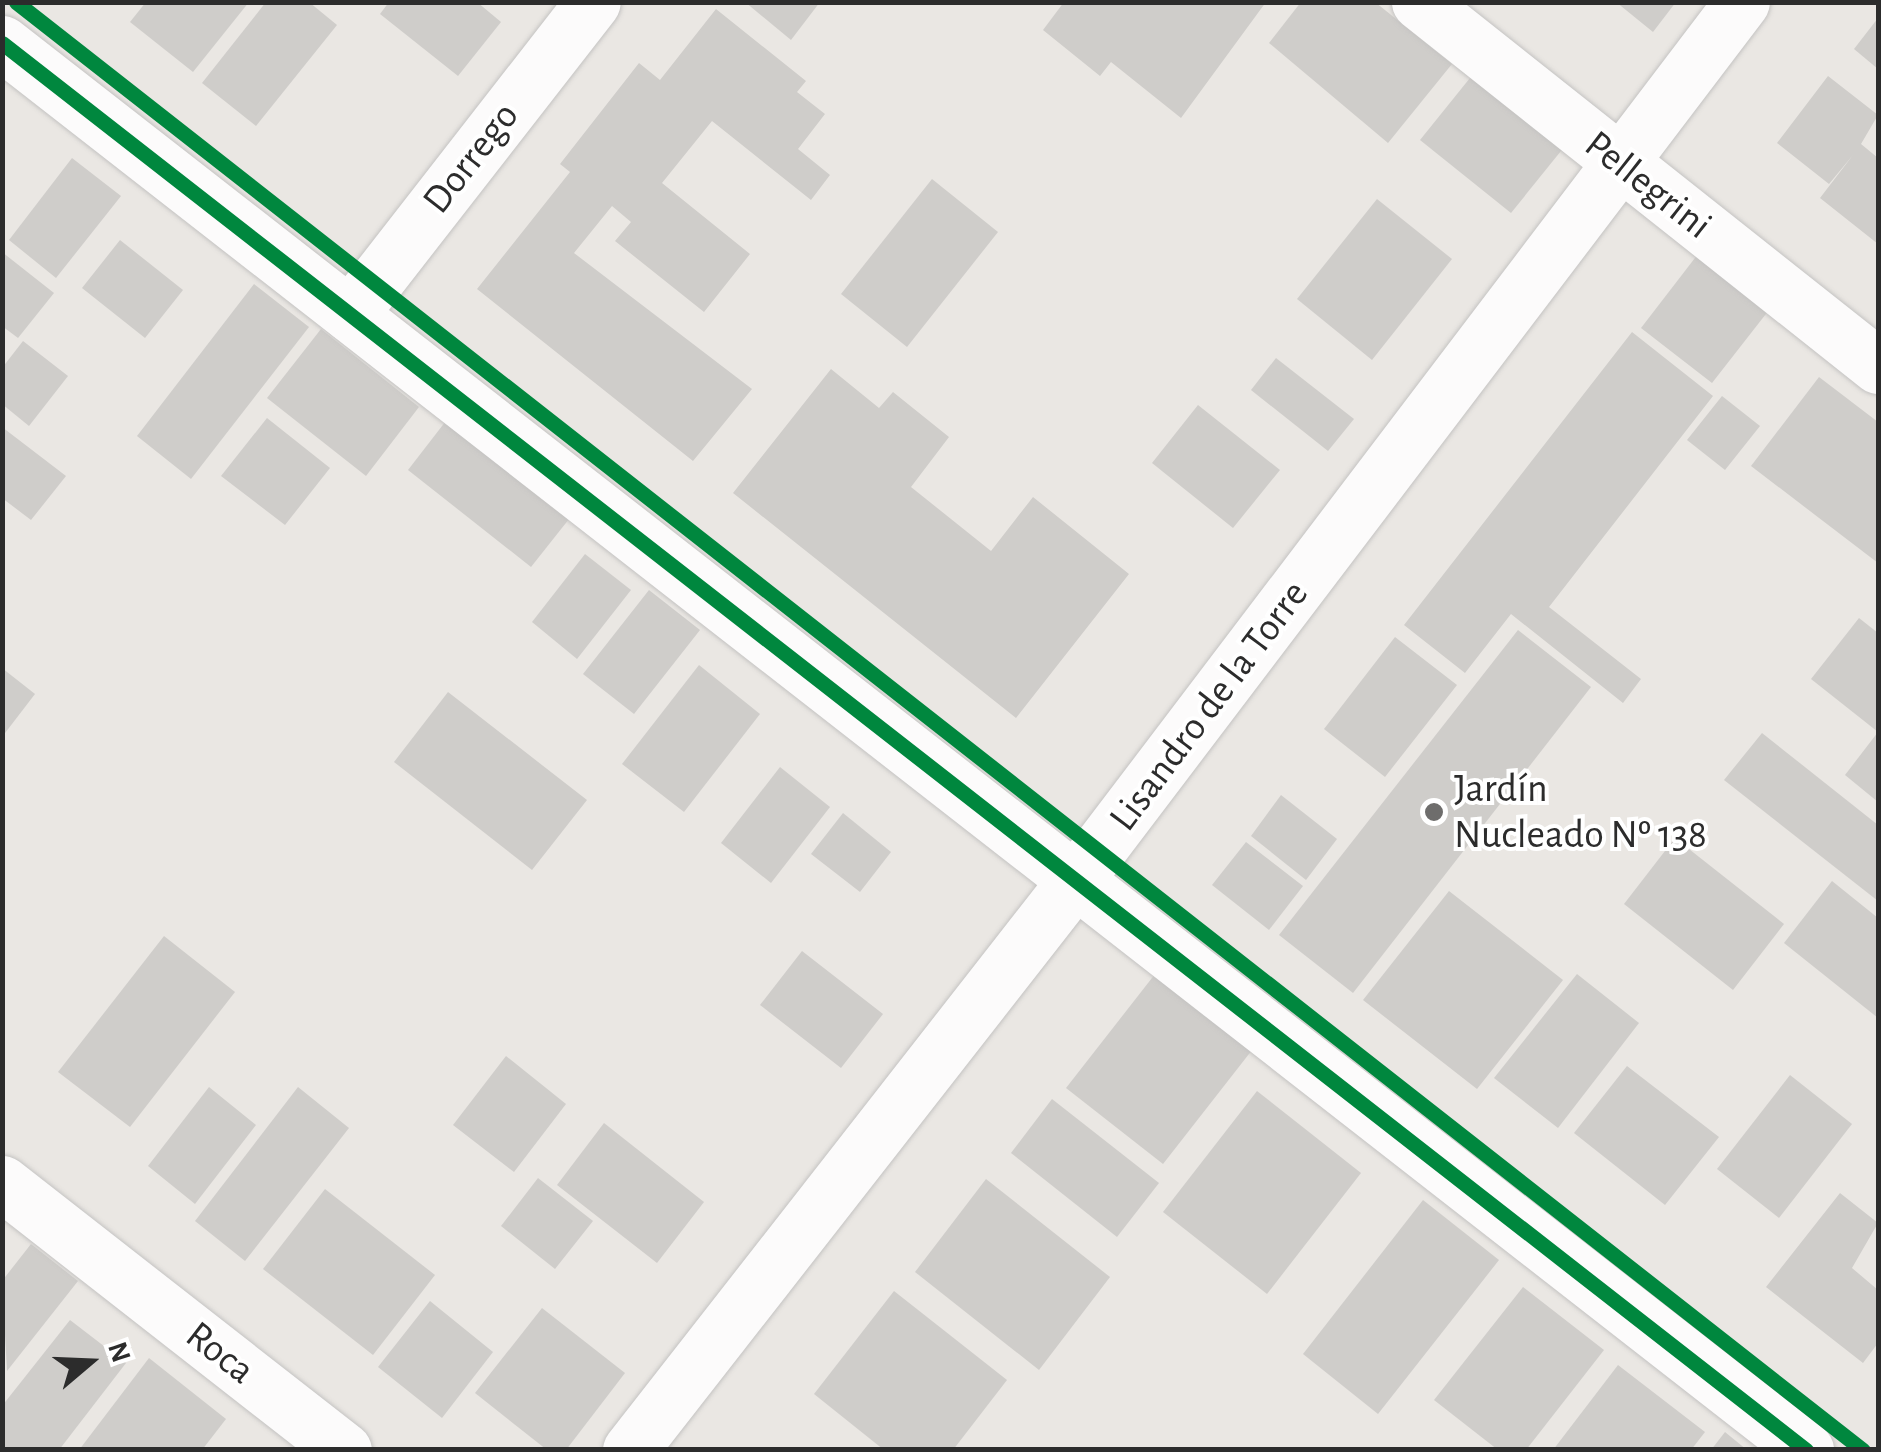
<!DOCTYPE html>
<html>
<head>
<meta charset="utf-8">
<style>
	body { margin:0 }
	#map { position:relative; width:1881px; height:1452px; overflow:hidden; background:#eae7e3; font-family:"Alegreya Sans",sans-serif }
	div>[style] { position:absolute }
	.building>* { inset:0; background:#cfcdca }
	.roads { filter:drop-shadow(0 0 2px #c4c3c2) drop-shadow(0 0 2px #c4c3c2) }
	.street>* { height:55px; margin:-27.5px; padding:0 27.5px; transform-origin:27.5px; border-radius:27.5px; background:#fcfbfb }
	.secondary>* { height:55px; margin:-27.5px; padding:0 27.5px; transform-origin:27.5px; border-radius:27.5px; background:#fcfbfb }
	.cycleway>* { height:15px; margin:-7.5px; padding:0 7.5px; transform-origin:7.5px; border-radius:7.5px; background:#00873e }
	.dots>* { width:28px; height:28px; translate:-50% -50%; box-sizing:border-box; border:5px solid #fff; border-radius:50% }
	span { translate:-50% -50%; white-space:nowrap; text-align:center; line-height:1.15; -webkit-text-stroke:8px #fff; paint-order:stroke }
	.street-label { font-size:40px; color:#2c2c2c }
	.poi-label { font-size:40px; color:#2c2c2c }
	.left { translate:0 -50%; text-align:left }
	.frame { position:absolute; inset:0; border:5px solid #2c2c2c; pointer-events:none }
	.north { position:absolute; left:40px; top:1312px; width:100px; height:100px; -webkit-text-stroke:8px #fff; paint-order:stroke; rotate:71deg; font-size:28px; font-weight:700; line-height:40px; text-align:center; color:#2c2c2c }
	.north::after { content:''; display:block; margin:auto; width:35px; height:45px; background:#2c2c2c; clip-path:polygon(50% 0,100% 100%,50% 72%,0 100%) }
</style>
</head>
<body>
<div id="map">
	<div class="building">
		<i style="clip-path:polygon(146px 2px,249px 2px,193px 72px,130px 22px)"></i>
		<i style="clip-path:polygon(266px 2px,309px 2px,337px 25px,256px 126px,202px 83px)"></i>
		<i style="clip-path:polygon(389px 2px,477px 2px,501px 22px,458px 76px,380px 14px)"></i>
		<i style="clip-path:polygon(745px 2px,820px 2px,791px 40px)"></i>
		<i style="clip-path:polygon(1064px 2px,1266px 2px,1181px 118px,1111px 62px,1100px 76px,1043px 30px)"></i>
		<i style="clip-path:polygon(1301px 2px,1375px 2px,1452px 64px,1388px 143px,1269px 43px)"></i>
		<i style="clip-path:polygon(1616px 2px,1676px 2px,1653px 32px)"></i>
		<i style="clip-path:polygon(716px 9px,806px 81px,797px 92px,825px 114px,798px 149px,830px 175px,811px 200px,712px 121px,662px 183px,750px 254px,704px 312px,615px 241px,631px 222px,612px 206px,574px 253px,752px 389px,693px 461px,477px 289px,570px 172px,560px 164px,639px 63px,660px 80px)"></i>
		<i style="clip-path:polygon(1878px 18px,1878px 69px,1854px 49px)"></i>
		<i style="clip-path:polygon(1474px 73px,1565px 146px,1511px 213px,1420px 140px)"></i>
		<i style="clip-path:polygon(1828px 76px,1878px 115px,1861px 144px,1878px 158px,1878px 244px,1820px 198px,1853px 155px,1829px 184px,1777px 143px)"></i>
		<i style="clip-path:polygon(72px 158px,121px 196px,56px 278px,9px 240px)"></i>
		<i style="clip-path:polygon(932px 179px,998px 232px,907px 347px,841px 294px)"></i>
		<i style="clip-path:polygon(1377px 199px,1452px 259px,1372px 360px,1297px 299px)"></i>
		<i style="clip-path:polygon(120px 240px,183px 290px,145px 338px,82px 288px)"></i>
		<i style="clip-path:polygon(2px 252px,54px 293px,18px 338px,2px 326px)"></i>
		<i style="clip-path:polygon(1698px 254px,1769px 310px,1712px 383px,1641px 328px)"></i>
		<i style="clip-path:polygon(254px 284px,309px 327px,191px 479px,137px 436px)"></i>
		<i style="clip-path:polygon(321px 329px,419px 407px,366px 476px,267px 398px)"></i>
		<i style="clip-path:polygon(1632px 332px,1713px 396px,1549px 607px,1641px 679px,1623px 703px,1511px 614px,1465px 673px,1404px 625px)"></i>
		<i style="clip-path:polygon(23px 341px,68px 376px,29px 426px,2px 404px,2px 368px)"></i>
		<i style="clip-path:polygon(1276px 358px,1354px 419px,1328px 451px,1251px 390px)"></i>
		<i style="clip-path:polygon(831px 369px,879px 408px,893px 392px,949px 437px,911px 487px,991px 551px,1033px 497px,1129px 574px,1016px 718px,733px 493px)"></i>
		<i style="clip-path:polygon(1819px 377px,1878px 422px,1878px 563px,1751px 466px)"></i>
		<i style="clip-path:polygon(1722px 396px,1760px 426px,1725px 470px,1687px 440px)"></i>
		<i style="clip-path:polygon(1198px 405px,1280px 470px,1233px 528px,1152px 463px)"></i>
		<i style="clip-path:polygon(449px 417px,573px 514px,531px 567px,408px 470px)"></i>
		<i style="clip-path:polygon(267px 418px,330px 468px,285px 525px,221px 476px)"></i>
		<i style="clip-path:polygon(2px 427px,66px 476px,31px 520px,2px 498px)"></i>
		<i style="clip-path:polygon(585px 554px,631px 590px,577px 659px,532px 622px)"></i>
		<i style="clip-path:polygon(649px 590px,700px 630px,634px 714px,583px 674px)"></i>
		<i style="clip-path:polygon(1859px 618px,1878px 633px,1878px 732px,1811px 679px)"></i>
		<i style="clip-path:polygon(1518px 630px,1591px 687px,1353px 993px,1279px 935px)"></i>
		<i style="clip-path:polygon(1395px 637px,1457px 685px,1385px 777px,1324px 729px)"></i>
		<i style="clip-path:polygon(699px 665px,760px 714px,684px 812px,622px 764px)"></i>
		<i style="clip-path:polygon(2px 668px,35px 694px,2px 737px)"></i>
		<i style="clip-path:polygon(448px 692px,587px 800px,532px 870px,394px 762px)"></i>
		<i style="clip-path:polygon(1878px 732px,1878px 802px,1845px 775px)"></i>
		<i style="clip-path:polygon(1762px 733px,1878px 825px,1878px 901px,1724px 780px)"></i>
		<i style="clip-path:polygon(780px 767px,830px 807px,771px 883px,721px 843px)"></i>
		<i style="clip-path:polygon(1281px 795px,1337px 839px,1306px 880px,1251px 836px)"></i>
		<i style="clip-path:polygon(843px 813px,891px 852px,860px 892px,811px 854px)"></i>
		<i style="clip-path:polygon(1675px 838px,1784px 924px,1733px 990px,1624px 904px)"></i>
		<i style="clip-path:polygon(1246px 842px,1303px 886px,1269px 930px,1212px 885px)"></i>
		<i style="clip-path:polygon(1832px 881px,1878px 918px,1878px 1018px,1784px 943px)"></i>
		<i style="clip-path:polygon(1449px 891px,1563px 980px,1477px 1089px,1363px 1000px)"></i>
		<i style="clip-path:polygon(164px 936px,235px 992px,130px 1127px,58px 1072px)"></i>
		<i style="clip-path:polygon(802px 951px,883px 1014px,841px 1068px,760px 1005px)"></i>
		<i style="clip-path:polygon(1159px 969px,1256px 1045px,1163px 1164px,1066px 1088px)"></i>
		<i style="clip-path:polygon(1577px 974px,1639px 1023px,1558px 1128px,1494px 1078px)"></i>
		<i style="clip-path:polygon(506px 1056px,566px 1104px,514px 1172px,453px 1125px)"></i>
		<i style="clip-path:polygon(1627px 1066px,1719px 1137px,1665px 1205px,1574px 1133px)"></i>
		<i style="clip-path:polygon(1790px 1075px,1852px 1124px,1779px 1218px,1717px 1169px)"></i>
		<i style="clip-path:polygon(209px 1087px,256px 1125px,195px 1204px,148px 1166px)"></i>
		<i style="clip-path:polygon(298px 1087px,349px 1128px,245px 1261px,195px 1221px)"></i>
		<i style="clip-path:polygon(1257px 1091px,1361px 1173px,1267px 1294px,1163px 1212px)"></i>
		<i style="clip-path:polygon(1052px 1099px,1159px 1183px,1117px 1237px,1011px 1153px)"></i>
		<i style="clip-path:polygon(604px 1123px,704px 1202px,657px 1263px,557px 1185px)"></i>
		<i style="clip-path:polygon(538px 1178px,593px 1221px,555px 1269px,501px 1226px)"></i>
		<i style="clip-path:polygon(986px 1179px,1110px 1277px,1039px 1370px,915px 1272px)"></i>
		<i style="clip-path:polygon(325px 1189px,435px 1275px,373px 1355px,263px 1269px)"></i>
		<i style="clip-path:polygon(1840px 1193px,1878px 1223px,1852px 1268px,1878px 1290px,1878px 1343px,1863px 1363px,1766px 1287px)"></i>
		<i style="clip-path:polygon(1423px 1200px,1499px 1260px,1378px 1414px,1303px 1354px)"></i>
		<i style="clip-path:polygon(31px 1244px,78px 1281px,7px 1371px,2px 1281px)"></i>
		<i style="clip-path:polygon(1523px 1287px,1604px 1350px,1526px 1450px,1498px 1450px,1434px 1400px)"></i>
		<i style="clip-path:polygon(894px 1291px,1007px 1380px,953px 1450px,884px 1450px,814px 1394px)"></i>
		<i style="clip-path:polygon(430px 1301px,493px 1352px,442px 1418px,378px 1367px)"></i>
		<i style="clip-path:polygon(542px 1308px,625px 1373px,566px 1450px,547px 1450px,475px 1393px)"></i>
		<i style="clip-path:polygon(70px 1320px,126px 1363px,59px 1450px,5px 1450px,2px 1406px)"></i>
		<i style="clip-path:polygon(149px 1358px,226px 1419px,202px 1450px,79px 1450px)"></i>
		<i style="clip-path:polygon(1618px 1365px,1705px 1432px,1691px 1450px,1553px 1450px)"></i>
		<i style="clip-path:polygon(1725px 1432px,1747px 1450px,1711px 1450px)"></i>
	</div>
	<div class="roads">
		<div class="street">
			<i style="left:1419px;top:2px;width:586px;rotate:38.42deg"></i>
			<i style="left:2px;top:43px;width:2288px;rotate:37.95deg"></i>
			<i style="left:350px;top:314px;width:395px;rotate:-52.1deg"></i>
			<i style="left:2px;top:1183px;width:434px;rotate:38deg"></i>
		</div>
		<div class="secondary">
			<i style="left:630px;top:1450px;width:725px;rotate:-52.01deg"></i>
			<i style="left:1076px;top:879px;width:1101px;rotate:-52.79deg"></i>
		</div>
	</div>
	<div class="cycleway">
		<i style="left:16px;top:2px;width:2347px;rotate:38.1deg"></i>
		<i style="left:2px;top:43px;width:2288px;rotate:37.95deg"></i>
	</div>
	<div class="dots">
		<i style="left:1434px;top:812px;background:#6e6d6c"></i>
	</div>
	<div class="street-label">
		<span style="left:471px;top:158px;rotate:-52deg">Dorrego</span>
		<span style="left:1648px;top:185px;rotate:38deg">Pellegrini</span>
		<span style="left:1209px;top:706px;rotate:-53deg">Lisandro de la Torre</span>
		<span style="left:220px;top:1353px;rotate:38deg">Roca</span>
	</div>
	<div class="poi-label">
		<span class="left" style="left:1454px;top:812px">Jardín<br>Nucleado Nº 138</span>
	</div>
	<div class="frame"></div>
	<div class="north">N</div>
</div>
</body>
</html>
